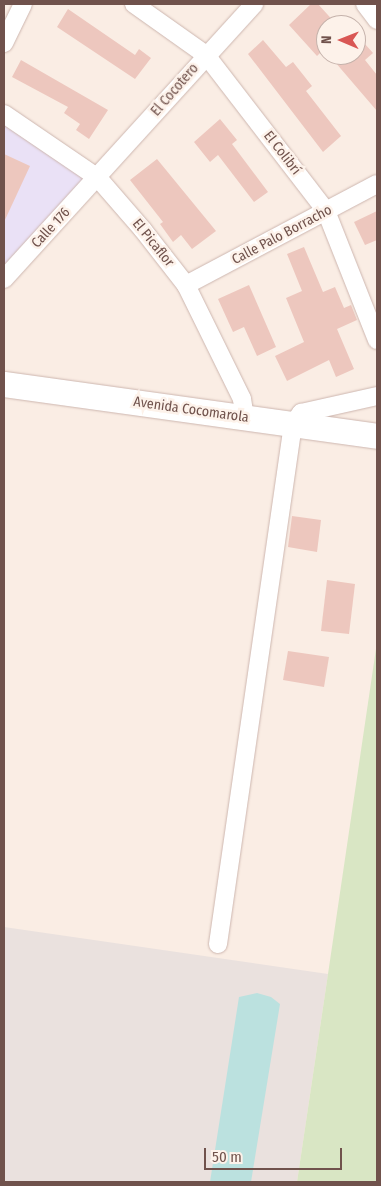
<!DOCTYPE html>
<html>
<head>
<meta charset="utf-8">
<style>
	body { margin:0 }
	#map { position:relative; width:381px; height:1186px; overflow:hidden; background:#faede4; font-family:"Fira Sans Condensed",sans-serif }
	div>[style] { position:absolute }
	.industrial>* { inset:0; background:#eae1de }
	.education>* { inset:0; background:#eae1f6 }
	.green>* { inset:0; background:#d9e6c4 }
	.water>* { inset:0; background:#bbe1df }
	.building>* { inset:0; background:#edc7be }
	.roads { filter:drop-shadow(0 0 1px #cdb6af) drop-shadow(0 0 1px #cdb6af) }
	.minor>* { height:18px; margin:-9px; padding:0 9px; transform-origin:9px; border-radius:9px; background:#fff }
	.secondary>* { height:25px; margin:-12.5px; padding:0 12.5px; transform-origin:12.5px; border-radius:12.5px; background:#fff }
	span { translate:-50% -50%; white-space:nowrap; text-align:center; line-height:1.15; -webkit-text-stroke:5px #fdf2ea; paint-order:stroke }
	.street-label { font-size:14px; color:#70524c }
	.frame { position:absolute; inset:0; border:5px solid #70524c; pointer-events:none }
	.north { position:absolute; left:316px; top:15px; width:50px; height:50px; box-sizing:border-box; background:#fdf2ea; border:1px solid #c5b2ab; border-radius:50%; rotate:271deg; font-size:14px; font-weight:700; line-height:20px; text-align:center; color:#70524c }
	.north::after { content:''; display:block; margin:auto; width:18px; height:22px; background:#d95754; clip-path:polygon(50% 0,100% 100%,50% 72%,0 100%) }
	.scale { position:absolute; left:204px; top:1148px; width:138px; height:22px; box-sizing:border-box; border:2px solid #70524c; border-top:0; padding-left:6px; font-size:15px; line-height:18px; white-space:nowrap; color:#70524c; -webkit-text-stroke:4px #fdf2ea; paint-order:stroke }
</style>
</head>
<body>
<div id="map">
	<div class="industrial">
		<i style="clip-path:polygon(4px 927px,328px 974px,297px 1182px,4px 1182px)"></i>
	</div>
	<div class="education">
		<i style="clip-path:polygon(4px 121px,98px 178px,4px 279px)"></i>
	</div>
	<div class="green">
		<i style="clip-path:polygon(377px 642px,377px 1182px,297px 1182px,328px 974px)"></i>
	</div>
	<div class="water">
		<i style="clip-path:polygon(257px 993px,271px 997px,280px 1004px,251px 1182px,210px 1182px,239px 997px)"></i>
	</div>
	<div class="building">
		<i style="clip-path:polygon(311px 4px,318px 4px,337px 25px,326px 25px,326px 47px,317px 56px,289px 25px)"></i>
		<i style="clip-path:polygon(68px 9px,135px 55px,139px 49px,151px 58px,135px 79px,57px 27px)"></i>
		<i style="clip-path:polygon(356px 34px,373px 53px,365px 60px,377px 75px,377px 111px,329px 55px,356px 55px)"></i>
		<i style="clip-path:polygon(263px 40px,286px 67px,293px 62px,312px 86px,306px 91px,341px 136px,323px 152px,248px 54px)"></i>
		<i style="clip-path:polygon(21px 60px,108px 110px,89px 139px,76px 130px,80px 124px,64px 113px,68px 107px,12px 77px)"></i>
		<i style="clip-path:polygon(220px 119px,237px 140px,232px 144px,268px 192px,254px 202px,218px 155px,210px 162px,194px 142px)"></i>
		<i style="clip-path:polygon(4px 154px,30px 166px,4px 222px)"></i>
		<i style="clip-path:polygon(157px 159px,216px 231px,192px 249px,181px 235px,173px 242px,160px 224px,163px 222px,130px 180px)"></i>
		<i style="clip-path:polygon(377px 211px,377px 240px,365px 245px,354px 222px)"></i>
		<i style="clip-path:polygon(304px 247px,323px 292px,335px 287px,344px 308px,351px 305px,357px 320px,337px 329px,354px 369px,336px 377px,329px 360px,287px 381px,275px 356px,304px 342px,286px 298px,302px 291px,287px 254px)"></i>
		<i style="clip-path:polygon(249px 285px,276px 347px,257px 356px,244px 327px,233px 332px,218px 299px)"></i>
		<i style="clip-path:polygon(292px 516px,321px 520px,317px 552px,288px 547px)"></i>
		<i style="clip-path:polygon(327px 580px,355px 584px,349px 634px,321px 631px)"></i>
		<i style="clip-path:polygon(288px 651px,329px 657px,324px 687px,283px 680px)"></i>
	</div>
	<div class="roads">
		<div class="minor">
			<i style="left:134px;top:4px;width:88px;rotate:35.3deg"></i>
			<i style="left:206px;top:55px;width:197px;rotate:52.4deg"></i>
			<i style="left:326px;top:211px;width:139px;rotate:68.4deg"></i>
			<i style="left:365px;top:4px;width:20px;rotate:53deg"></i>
			<i style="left:4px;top:43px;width:43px;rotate:-64deg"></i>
			<i style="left:4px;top:114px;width:114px;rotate:34.2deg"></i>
			<i style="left:98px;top:178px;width:69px;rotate:49.1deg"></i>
			<i style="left:143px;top:230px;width:70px;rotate:52deg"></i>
			<i style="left:186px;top:285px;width:127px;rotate:63.8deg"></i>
			<i style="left:242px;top:399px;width:18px;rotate:81deg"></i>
			<i style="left:4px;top:279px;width:372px;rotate:-47.7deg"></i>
			<i style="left:186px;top:285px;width:216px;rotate:-27.9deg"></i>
			<i style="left:218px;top:944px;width:525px;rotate:-81.79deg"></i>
			<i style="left:293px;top:424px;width:14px;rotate:-54deg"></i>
			<i style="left:301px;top:413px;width:78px;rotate:-12.6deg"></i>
		</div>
		<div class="secondary">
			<i style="left:4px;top:384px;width:377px;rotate:7.9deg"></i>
		</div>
	</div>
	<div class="street-label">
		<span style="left:175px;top:90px;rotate:-49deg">El Cocotero</span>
		<span style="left:282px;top:153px;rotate:52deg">El Colibrí</span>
		<span style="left:51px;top:228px;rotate:-47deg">Calle 176</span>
		<span style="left:282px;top:235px;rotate:-28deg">Calle Palo Borracho</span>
		<span style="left:153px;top:243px;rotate:51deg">El Picaflor</span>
		<span style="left:191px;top:410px;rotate:8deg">Avenida Cocomarola</span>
	</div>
	<div class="frame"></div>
	<div class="north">N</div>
	<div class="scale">50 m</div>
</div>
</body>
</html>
